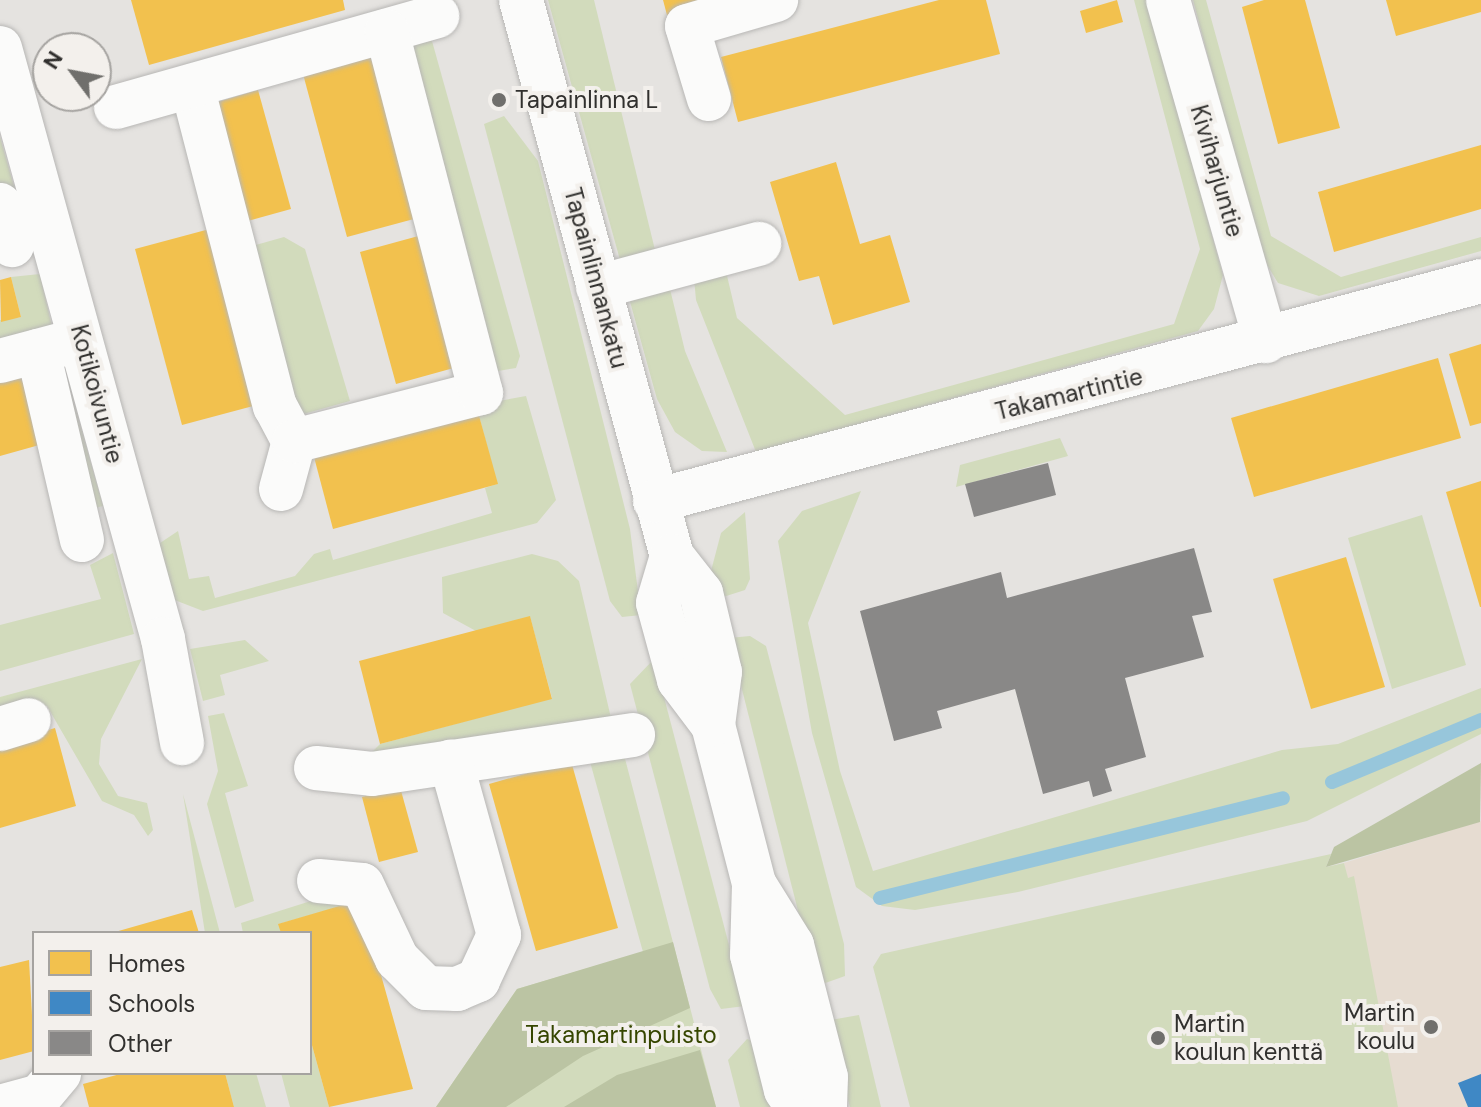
<!DOCTYPE html>
<html>
<head>
<meta charset="utf-8">
<style>
	body { margin:0 }
	#map { position:relative; width:1481px; height:1107px; overflow:hidden; background:#e5e3e0; font-family:"DM Sans",sans-serif }
	div>[style] { position:absolute }
	.education>* { inset:0; background:#e6dcd1 }
	.green>* { inset:0; background:#d2dbbc }
	.forest>* { inset:0; background:#bbc4a3 }
	.homes>* { inset:0; background:#f2c14e }
	.schools>* { inset:0; background:#3f88c5 }
	.stream>* { height:14px; margin:-7px; padding:0 7px; transform-origin:7px; border-radius:7px; background:#97c6db }
	.building>* { inset:0; background:#898887 }
	.roads { filter:drop-shadow(0 0 2px #b8b7b5) drop-shadow(0 0 2px #b8b7b5) }
	.minor>* { height:44px; margin:-22px; padding:0 22px; transform-origin:22px; border-radius:22px; background:#fbfbfa }
	.dots>* { width:22px; height:22px; translate:-50% -50%; box-sizing:border-box; border:4px solid #f3f0ec; border-radius:50% }
	span { translate:-50% -50%; white-space:nowrap; text-align:center; line-height:1.15; -webkit-text-stroke:8px #f3f0ec; paint-order:stroke }
	.poi-label { font-size:24px; color:#31302e }
	.left { translate:0 -50%; text-align:left }
	.right { translate:-100% -50%; text-align:right }
	.street-label { font-size:24px; color:#31302e }
	.park-label { font-size:24px; color:#364600 }
	.legend { position:absolute; left:32px; top:931px; width:280px; height:144px; box-sizing:border-box; background:#f3f0ec; border:2px solid #a5a3a0; margin:0; padding:10px 14px; list-style:none; font-size:24px; color:#31302e }
	.legend li { display:flex; align-items:center; gap:16px; height:40px }
	.legend b { width:40px; border:2px solid #a5a3a0 }
	.north { position:absolute; left:32px; top:32px; width:80px; height:80px; box-sizing:border-box; background:#f3f0ec; border:2px solid #a5a3a0; border-radius:50%; rotate:302deg; font-size:22px; font-weight:700; line-height:32px; text-align:center; color:#31302e }
	.north::after { content:''; display:block; margin:auto; width:28px; height:36px; background:#706f6c; clip-path:polygon(50% 0,100% 100%,50% 72%,0 100%) }
</style>
</head>
<body>
<div id="map">
	<div class="education">
		<i style="clip-path:polygon(1481px 821px,1481px 1107px,1398px 1107px,1344px 863px)"></i>
	</div>
	<div class="green">
		<i style="clip-path:polygon(548px 0,594px 0,655px 250px,620px 260px)"></i>
		<i style="clip-path:polygon(1134px 0,1147px 0,1223px 275px,1214px 309px,1198px 331px,756px 452px,696px 300px,694px 278px,724px 263px,737px 318px,845px 415px,1174px 324px,1200px 249px)"></i>
		<i style="clip-path:polygon(1193px 0,1206px 0,1271px 236px,1341px 277px,1481px 237px,1481px 251px,1319px 296px,1278px 283px,1260px 253px)"></i>
		<i style="clip-path:polygon(419px 33px,432px 41px,520px 356px,516px 368px,492px 372px,403px 39px)"></i>
		<i style="clip-path:polygon(504px 116px,538px 161px,630px 529px,641px 615px,622px 617px,610px 601px,484px 124px)"></i>
		<i style="clip-path:polygon(0 137px,23px 218px,0 185px)"></i>
		<i style="clip-path:polygon(284px 237px,305px 249px,350px 401px,300px 415px,245px 248px)"></i>
		<i style="clip-path:polygon(40px 274px,54px 336px,0 353px,0 320px,21px 317px,11px 277px)"></i>
		<i style="clip-path:polygon(670px 289px,685px 351px,727px 452px,702px 451px,675px 432px,657px 399px,629px 298px)"></i>
		<i style="clip-path:polygon(60px 354px,103px 506px,82px 511px)"></i>
		<i style="clip-path:polygon(526px 396px,556px 500px,537px 523px,203px 611px,172px 599px,157px 545px,178px 531px,189px 579px,209px 576px,215px 598px,295px 576px,314px 554px,330px 549px,333px 560px,492px 513px,485px 488px,497px 484px,478px 412px,482px 404px)"></i>
		<i style="clip-path:polygon(1060px 438px,1068px 456px,956px 487px,960px 465px)"></i>
		<i style="clip-path:polygon(861px 491px,808px 623px,840px 771px,873px 871px,1282px 750px,1338px 744px,1481px 688px,1481px 734px,1307px 821px,1018px 892px,915px 910px,882px 906px,856px 887px,812px 733px,778px 541px,802px 511px)"></i>
		<i style="clip-path:polygon(745px 512px,750px 579px,745px 590px,720px 598px,711px 571px,721px 533px)"></i>
		<i style="clip-path:polygon(1422px 515px,1466px 665px,1392px 689px,1348px 538px)"></i>
		<i style="clip-path:polygon(113px 553px,134px 634px,0 671px,0 625px,101px 599px,90px 565px)"></i>
		<i style="clip-path:polygon(532px 554px,558px 561px,579px 581px,611px 718px,368px 756px,380px 744px,552px 698px,530px 617px,476px 631px,443px 613px,442px 577px)"></i>
		<i style="clip-path:polygon(750px 636px,766px 646px,844px 944px,845px 976px,817px 986px,729px 638px)"></i>
		<i style="clip-path:polygon(245px 640px,269px 661px,220px 675px,225px 695px,203px 701px,190px 649px)"></i>
		<i style="clip-path:polygon(142px 659px,101px 739px,99px 764px,118px 796px,147px 803px,153px 830px,148px 836px,134px 815px,102px 801px,47px 706px,0 720px,0 697px)"></i>
		<i style="clip-path:polygon(654px 659px,745px 1006px,721px 1009px,710px 989px,630px 684px)"></i>
		<i style="clip-path:polygon(224px 713px,248px 786px,225px 793px,254px 901px,235px 908px,207px 804px,218px 771px,208px 716px)"></i>
		<i style="clip-path:polygon(587px 751px,623px 751px,716px 1107px,436px 1107px,517px 989px,643px 952px)"></i>
		<i style="clip-path:polygon(183px 794px,220px 933px,205px 933px)"></i>
		<i style="clip-path:polygon(1331px 854px,1326px 867px,1344px 863px,1348px 878px,1354px 876px,1398px 1107px,910px 1107px,873px 967px,881px 954px)"></i>
		<i style="clip-path:polygon(336px 893px,349px 904px,279px 924px,281px 933px,243px 933px,241px 923px)"></i>
		<i style="clip-path:polygon(859px 1015px,881px 1107px,850px 1107px,825px 1021px)"></i>
		<i style="clip-path:polygon(310px 1038px,329px 1107px,290px 1107px,281px 1073px,310px 1073px)"></i>
		<i style="clip-path:polygon(747px 1039px,756px 1042px,774px 1107px,740px 1107px,728px 1060px)"></i>
		<i style="clip-path:polygon(225px 1073px,256px 1073px,266px 1107px,234px 1107px)"></i>
	</div>
	<div class="forest">
		<i style="clip-path:polygon(1481px 763px,1480px 822px,1326px 867px,1334px 847px)"></i>
		<i style="clip-path:polygon(673px 942px,690px 1008px,583px 1056px,506px 1107px,436px 1107px,517px 989px)"></i>
		<i style="clip-path:polygon(700px 1050px,716px 1107px,564px 1107px,617px 1075px)"></i>
	</div>
	<div class="homes">
		<i style="clip-path:polygon(131px 0,343px 0,345px 10px,149px 65px)"></i>
		<i style="clip-path:polygon(663px 0,722px 0,723px 1px,667px 15px)"></i>
		<i style="clip-path:polygon(939px 0,986px 0,1000px 54px,738px 122px,721px 57px)"></i>
		<i style="clip-path:polygon(1117px 0,1123px 22px,1086px 33px,1080px 11px)"></i>
		<i style="clip-path:polygon(1264px 0,1305px 0,1340px 128px,1278px 144px,1242px 7px)"></i>
		<i style="clip-path:polygon(1386px 0,1481px 0,1481px 12px,1396px 36px)"></i>
		<i style="clip-path:polygon(382px 53px,425px 216px,347px 237px,303px 74px)"></i>
		<i style="clip-path:polygon(258px 90px,291px 209px,244px 222px,211px 104px)"></i>
		<i style="clip-path:polygon(1481px 145px,1481px 209px,1334px 252px,1318px 192px)"></i>
		<i style="clip-path:polygon(836px 162px,860px 244px,890px 235px,910px 302px,833px 325px,819px 276px,799px 281px,770px 182px)"></i>
		<i style="clip-path:polygon(217px 227px,264px 403px,182px 425px,135px 249px)"></i>
		<i style="clip-path:polygon(433px 232px,468px 364px,396px 384px,360px 252px)"></i>
		<i style="clip-path:polygon(11px 277px,21px 317px,1px 322px,0 280px)"></i>
		<i style="clip-path:polygon(1481px 344px,1481px 423px,1470px 426px,1449px 354px)"></i>
		<i style="clip-path:polygon(1438px 358px,1461px 438px,1254px 497px,1231px 418px)"></i>
		<i style="clip-path:polygon(28px 364px,50px 442px,0 456px,0 371px)"></i>
		<i style="clip-path:polygon(478px 412px,498px 484px,333px 529px,314px 457px)"></i>
		<i style="clip-path:polygon(1481px 481px,1481px 607px,1480px 607px,1446px 492px)"></i>
		<i style="clip-path:polygon(1346px 557px,1385px 687px,1311px 709px,1273px 579px)"></i>
		<i style="clip-path:polygon(530px 616px,552px 699px,380px 744px,359px 661px)"></i>
		<i style="clip-path:polygon(55px 728px,76px 806px,0 828px,0 744px)"></i>
		<i style="clip-path:polygon(571px 761px,618px 928px,536px 951px,489px 784px)"></i>
		<i style="clip-path:polygon(400px 787px,418px 852px,379px 862px,362px 797px)"></i>
		<i style="clip-path:polygon(360px 900px,413px 1089px,329px 1107px,310px 1038px,310px 933px,281px 933px,278px 924px)"></i>
		<i style="clip-path:polygon(192px 910px,199px 933px,115px 933px,115px 932px)"></i>
		<i style="clip-path:polygon(29px 960px,34px 1051px,0 1060px,0 967px)"></i>
		<i style="clip-path:polygon(124px 1073px,225px 1073px,234px 1107px,89px 1107px,83px 1084px)"></i>
	</div>
	<div class="schools">
		<i style="clip-path:polygon(1481px 1074px,1481px 1107px,1468px 1107px,1458px 1083px)"></i>
	</div>
	<div class="stream">
		<i style="left:1332px;top:782px;width:161px;rotate:-22.6deg"></i>
		<i style="left:880px;top:898px;width:415px;rotate:-13.9deg"></i>
	</div>
	<div class="building">
		<i style="clip-path:polygon(1048px 463px,1056px 495px,974px 517px,965px 484px)"></i>
		<i style="clip-path:polygon(1194px 548px,1212px 612px,1192px 616px,1204px 657px,1125px 678px,1146px 757px,1105px 769px,1112px 791px,1093px 797px,1089px 781px,1043px 794px,1015px 689px,937px 711px,942px 728px,894px 741px,860px 611px,1001px 572px,1007px 598px)"></i>
	</div>
	<div class="roads">
		<div class="minor">
			<i style="left:521px;top:0;width:576px;rotate:74.81deg"></i>
			<i style="left:672px;top:556px;width:47px;rotate:51.9deg"></i>
			<i style="left:701px;top:593px;width:81px;rotate:76.5deg"></i>
			<i style="left:720px;top:672px;width:53px;rotate:97.5deg"></i>
			<i style="left:713px;top:725px;width:164px;rotate:75.5deg"></i>
			<i style="left:754px;top:884px;width:71px;rotate:91.6deg"></i>
			<i style="left:752px;top:955px;width:139px;rotate:75.9deg"></i>
			<i style="left:786px;top:1090px;width:20px;rotate:57deg"></i>
			<i style="left:1168px;top:0;width:355px;rotate:74deg"></i>
			<i style="left:0;top:48px;width:613px;rotate:74.58deg"></i>
			<i style="left:163px;top:639px;width:106px;rotate:79.6deg"></i>
			<i style="left:192px;top:86px;width:331px;rotate:75.5deg"></i>
			<i style="left:275px;top:406px;width:40px;rotate:62deg"></i>
			<i style="left:709px;top:99px;width:76px;rotate:-106.8deg"></i>
			<i style="left:687px;top:26px;width:93px;rotate:-16.3deg"></i>
			<i style="left:116px;top:107px;width:334px;rotate:-15.8deg"></i>
			<i style="left:0;top:205px;width:42px;rotate:73.3deg"></i>
			<i style="left:598px;top:287px;width:167px;rotate:-15deg"></i>
			<i style="left:38px;top:351px;width:194px;rotate:76.9deg"></i>
			<i style="left:0;top:361px;width:69px;rotate:-15deg"></i>
			<i style="left:281px;top:489px;width:50px;rotate:-74.8deg"></i>
			<i style="left:294px;top:441px;width:193px;rotate:-14.4deg"></i>
			<i style="left:481px;top:393px;width:374px;rotate:-104.6deg"></i>
			<i style="left:655px;top:501px;width:855px;rotate:-14.91deg"></i>
			<i style="left:672px;top:556px;width:49px;rotate:106.6deg"></i>
			<i style="left:658px;top:603px;width:80px;rotate:74.7deg"></i>
			<i style="left:679px;top:680px;width:56px;rotate:52.9deg"></i>
			<i style="left:0;top:729px;width:30px;rotate:-17deg"></i>
			<i style="left:316px;top:768px;width:56px;rotate:6.1deg"></i>
			<i style="left:372px;top:774px;width:264px;rotate:-8.5deg"></i>
			<i style="left:319px;top:881px;width:43px;rotate:5.3deg"></i>
			<i style="left:362px;top:885px;width:82px;rotate:64.7deg"></i>
			<i style="left:397px;top:959px;width:41px;rotate:45deg"></i>
			<i style="left:426px;top:988px;width:31px;rotate:2deg"></i>
			<i style="left:457px;top:989px;width:23px;rotate:-23deg"></i>
			<i style="left:478px;top:980px;width:50px;rotate:-65deg"></i>
			<i style="left:499px;top:935px;width:180px;rotate:-105.5deg"></i>
			<i style="left:754px;top:884px;width:72px;rotate:58.1deg"></i>
			<i style="left:792px;top:945px;width:136px;rotate:75.6deg"></i>
			<i style="left:826px;top:1077px;width:30px;rotate:92deg"></i>
			<i style="left:0;top:1107px;width:41px;rotate:-15.4deg"></i>
			<i style="left:40px;top:1096px;width:30px;rotate:-50deg"></i>
		</div>
	</div>
	<div class="dots">
		<i style="left:499px;top:100px;background:#706f6c"></i>
		<i style="left:1431px;top:1027px;background:#706f6c"></i>
		<i style="left:1158px;top:1038px;background:#706f6c"></i>
	</div>
	<div class="poi-label">
		<span class="left" style="left:515px;top:100px">Tapainlinna L</span>
		<span class="right" style="left:1415px;top:1027px">Martin<br>koulu</span>
		<span class="left" style="left:1174px;top:1038px">Martin<br>koulun kenttä</span>
	</div>
	<div class="street-label">
		<span style="left:1217px;top:171px;rotate:74deg">Kiviharjuntie</span>
		<span style="left:596px;top:278px;rotate:75deg">Tapainlinnankatu</span>
		<span style="left:97px;top:394px;rotate:75deg">Kotikoivuntie</span>
		<span style="left:1069px;top:394px;rotate:-14deg">Takamartintie</span>
	</div>
	<div class="park-label">
		<span style="left:621px;top:1035px">Takamartinpuisto</span>
	</div>
	<ul class="legend">
	<li><b style="height:22px;background:#f2c14e"></b>Homes</li>
	<li><b style="height:22px;background:#3f88c5"></b>Schools</li>
	<li><b style="height:22px;background:#898887"></b>Other</li>
	</ul>
	<div class="north">N</div>
</div>
</body>
</html>
